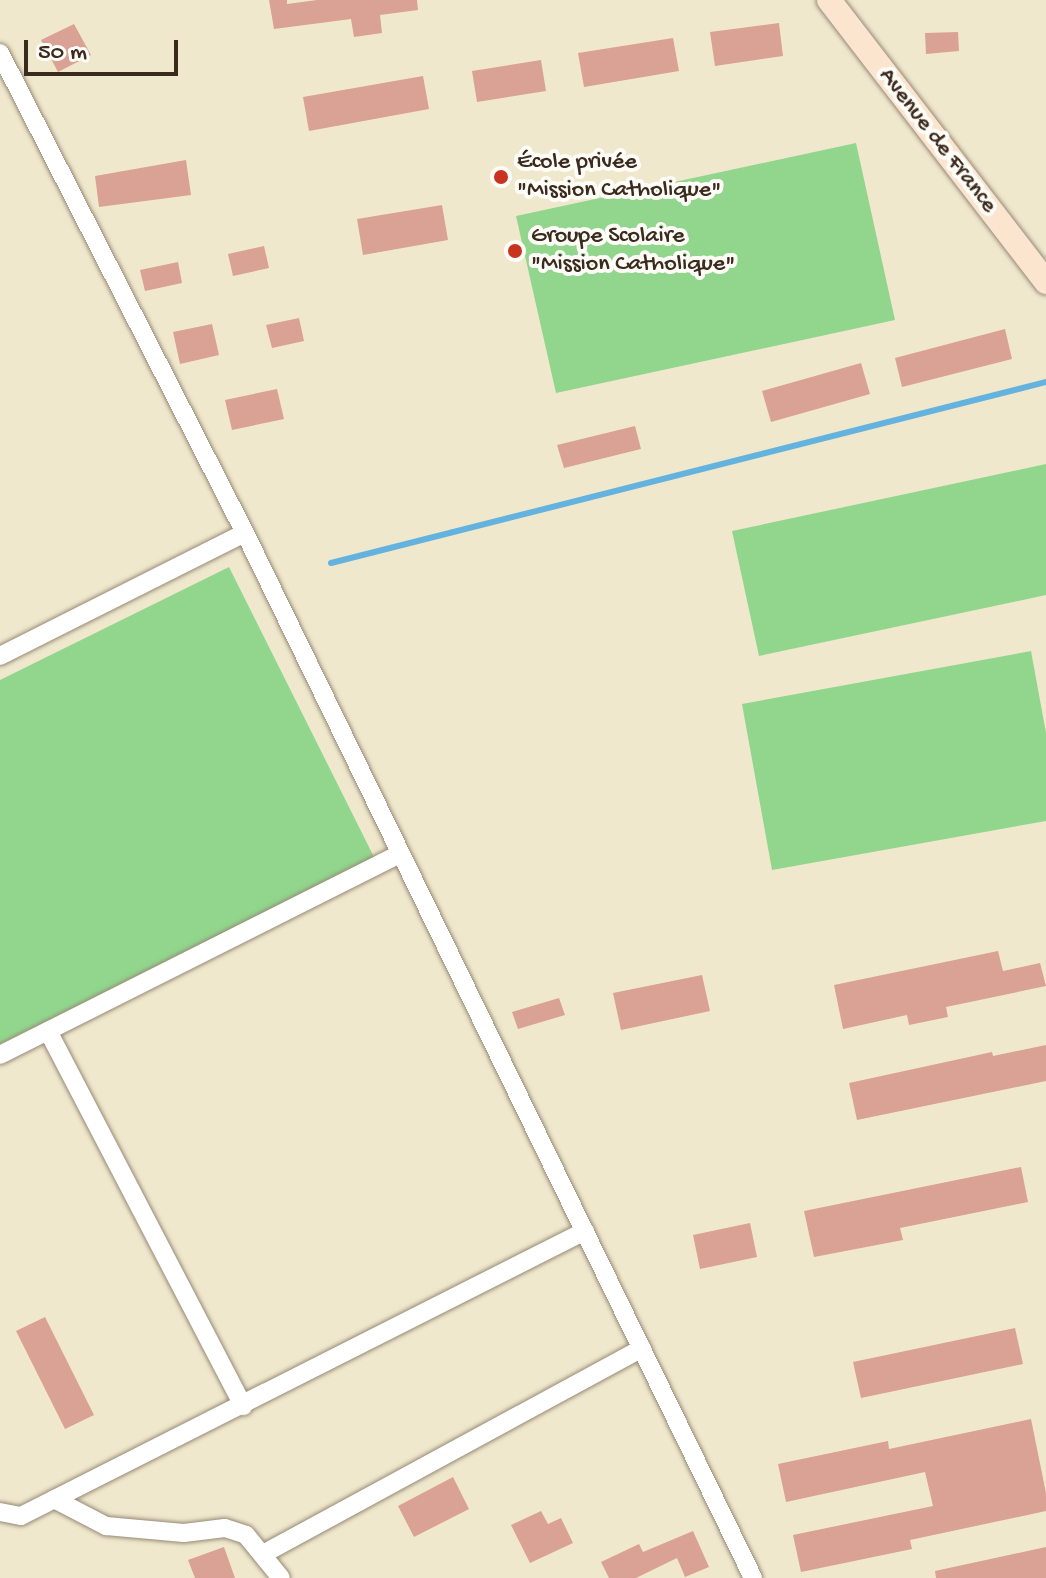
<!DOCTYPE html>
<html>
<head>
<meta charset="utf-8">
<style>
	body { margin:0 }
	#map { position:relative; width:1046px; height:1578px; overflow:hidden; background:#f0e8cd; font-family:"Gochi Hand",sans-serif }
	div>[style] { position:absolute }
	.green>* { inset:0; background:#92d68e }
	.stream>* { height:6px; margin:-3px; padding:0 3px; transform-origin:3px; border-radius:3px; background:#64b3de }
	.building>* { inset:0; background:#daa195 }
	.roads { filter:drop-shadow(0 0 2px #968976) drop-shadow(0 0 2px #968976) }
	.street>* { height:18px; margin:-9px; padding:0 9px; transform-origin:9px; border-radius:9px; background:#fff }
	.secondary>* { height:24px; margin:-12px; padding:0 12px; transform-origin:12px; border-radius:12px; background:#fbe5cf }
	.dots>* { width:22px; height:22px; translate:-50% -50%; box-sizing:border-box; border:4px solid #fdfcf7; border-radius:50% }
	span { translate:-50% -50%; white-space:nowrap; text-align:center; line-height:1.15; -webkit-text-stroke:8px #fdfcf7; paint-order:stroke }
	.street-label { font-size:24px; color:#3b2a1e }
	.poi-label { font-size:24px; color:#3b2a1e }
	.left { translate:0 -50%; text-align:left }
	.scale { position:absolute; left:24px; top:40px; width:154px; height:36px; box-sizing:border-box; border:4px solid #3b2a1e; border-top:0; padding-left:10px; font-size:24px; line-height:28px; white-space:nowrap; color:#3b2a1e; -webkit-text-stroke:6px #fdfcf7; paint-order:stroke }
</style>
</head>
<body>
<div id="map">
	<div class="green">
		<i style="clip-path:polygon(856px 143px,895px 320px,556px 393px,516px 216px)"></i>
		<i style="clip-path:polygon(1046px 464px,1046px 595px,759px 656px,732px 531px)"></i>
		<i style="clip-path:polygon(229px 567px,375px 859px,0 1044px,0 680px)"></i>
		<i style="clip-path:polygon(1031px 651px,1046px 733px,1046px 821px,772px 870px,742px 704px)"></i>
	</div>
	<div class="stream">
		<i style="left:331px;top:563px;width:738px;rotate:-14.21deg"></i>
	</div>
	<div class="building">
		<i style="clip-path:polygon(269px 0,287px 0,287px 4px,317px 0,417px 0,418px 10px,380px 15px,382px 33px,354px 37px,351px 19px,274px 29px)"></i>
		<i style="clip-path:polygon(779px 23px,783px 56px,715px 66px,710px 32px)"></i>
		<i style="clip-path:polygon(74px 24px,91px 55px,58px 72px,41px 40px)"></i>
		<i style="clip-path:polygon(958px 32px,959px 51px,926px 54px,925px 33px)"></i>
		<i style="clip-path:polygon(673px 38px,679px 71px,584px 87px,578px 53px)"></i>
		<i style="clip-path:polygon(541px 60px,546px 91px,477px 102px,472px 71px)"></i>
		<i style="clip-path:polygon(423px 76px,429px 109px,309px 131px,303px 97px)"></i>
		<i style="clip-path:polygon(186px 160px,191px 195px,99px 207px,95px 176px)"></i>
		<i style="clip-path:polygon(442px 205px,448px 240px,363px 255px,357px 219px)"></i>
		<i style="clip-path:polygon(264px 246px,269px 268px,233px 276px,228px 254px)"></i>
		<i style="clip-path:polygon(178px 262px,182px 283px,145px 291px,140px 270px)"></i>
		<i style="clip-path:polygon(299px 318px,304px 341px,272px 348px,266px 325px)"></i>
		<i style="clip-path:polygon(212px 324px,219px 355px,180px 364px,173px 332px)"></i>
		<i style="clip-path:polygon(1005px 329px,1012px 359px,902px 387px,895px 358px)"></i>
		<i style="clip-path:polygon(861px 363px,870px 394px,771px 422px,762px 391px)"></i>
		<i style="clip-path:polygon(277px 389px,284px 419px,232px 430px,225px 400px)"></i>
		<i style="clip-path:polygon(635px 426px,641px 449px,564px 468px,557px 445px)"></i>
		<i style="clip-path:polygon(998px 951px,1003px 971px,1040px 963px,1046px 986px,946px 1007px,948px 1017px,909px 1025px,907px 1015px,843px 1029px,834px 985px)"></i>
		<i style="clip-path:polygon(702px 975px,710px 1011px,621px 1030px,613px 993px)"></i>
		<i style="clip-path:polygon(559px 998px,565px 1015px,518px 1029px,512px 1012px)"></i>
		<i style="clip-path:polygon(1046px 1045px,1046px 1081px,857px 1120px,849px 1083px,992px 1052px,993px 1056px)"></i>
		<i style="clip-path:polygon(1021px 1167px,1028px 1202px,900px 1228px,903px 1240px,814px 1257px,804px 1211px)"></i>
		<i style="clip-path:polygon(750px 1223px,757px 1257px,700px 1269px,693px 1235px)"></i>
		<i style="clip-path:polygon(45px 1317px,94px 1415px,65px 1429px,16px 1331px)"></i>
		<i style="clip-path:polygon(1015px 1328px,1023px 1364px,861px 1398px,853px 1362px)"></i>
		<i style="clip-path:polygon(1031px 1419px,1046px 1493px,1046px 1511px,910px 1540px,912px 1549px,801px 1572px,793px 1535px,933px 1506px,925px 1472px,786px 1502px,778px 1464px,888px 1441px,889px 1449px)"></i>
		<i style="clip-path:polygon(453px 1477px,469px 1509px,414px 1537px,398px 1506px)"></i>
		<i style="clip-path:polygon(541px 1511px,548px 1524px,561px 1518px,573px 1543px,530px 1563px,511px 1525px)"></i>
		<i style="clip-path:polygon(693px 1531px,709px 1567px,685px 1577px,677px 1558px,636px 1578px,609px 1578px,601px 1562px,639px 1544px,643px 1552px)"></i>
		<i style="clip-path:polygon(224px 1547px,235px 1578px,195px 1578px,188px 1560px)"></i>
		<i style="clip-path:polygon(1046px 1547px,1046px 1578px,936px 1578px,935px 1571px)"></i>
	</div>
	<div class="roads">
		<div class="street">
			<i style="left:0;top:53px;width:539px;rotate:62.96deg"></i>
			<i style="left:245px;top:533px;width:1162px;rotate:64.07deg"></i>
			<i style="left:0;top:656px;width:274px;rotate:-26.7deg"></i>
			<i style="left:48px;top:1031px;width:423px;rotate:62.5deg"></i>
			<i style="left:0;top:1055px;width:448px;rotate:-26.7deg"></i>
			<i style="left:54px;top:1499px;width:59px;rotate:27.4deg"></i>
			<i style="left:106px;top:1526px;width:78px;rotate:5.1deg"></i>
			<i style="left:184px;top:1533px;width:41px;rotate:-7deg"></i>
			<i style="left:225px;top:1528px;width:22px;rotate:18deg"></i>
			<i style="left:246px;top:1535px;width:55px;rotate:50.9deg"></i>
			<i style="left:0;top:1512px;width:21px;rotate:11deg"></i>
			<i style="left:21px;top:1516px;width:632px;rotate:-26.81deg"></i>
			<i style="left:263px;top:1554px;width:431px;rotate:-28.5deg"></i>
		</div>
		<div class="secondary">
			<i style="left:829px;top:0;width:356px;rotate:52.4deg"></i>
		</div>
	</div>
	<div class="dots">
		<i style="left:501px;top:177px;background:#c8321e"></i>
		<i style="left:515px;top:251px;background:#c8321e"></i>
	</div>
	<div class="street-label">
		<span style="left:937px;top:141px;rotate:52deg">Avenue de France</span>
	</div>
	<div class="poi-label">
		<span class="left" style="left:517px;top:177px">École privée<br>"Mission Catholique"</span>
		<span class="left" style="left:531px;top:251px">Groupe Scolaire<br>"Mission Catholique"</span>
	</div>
	<div class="scale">50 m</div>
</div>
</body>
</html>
